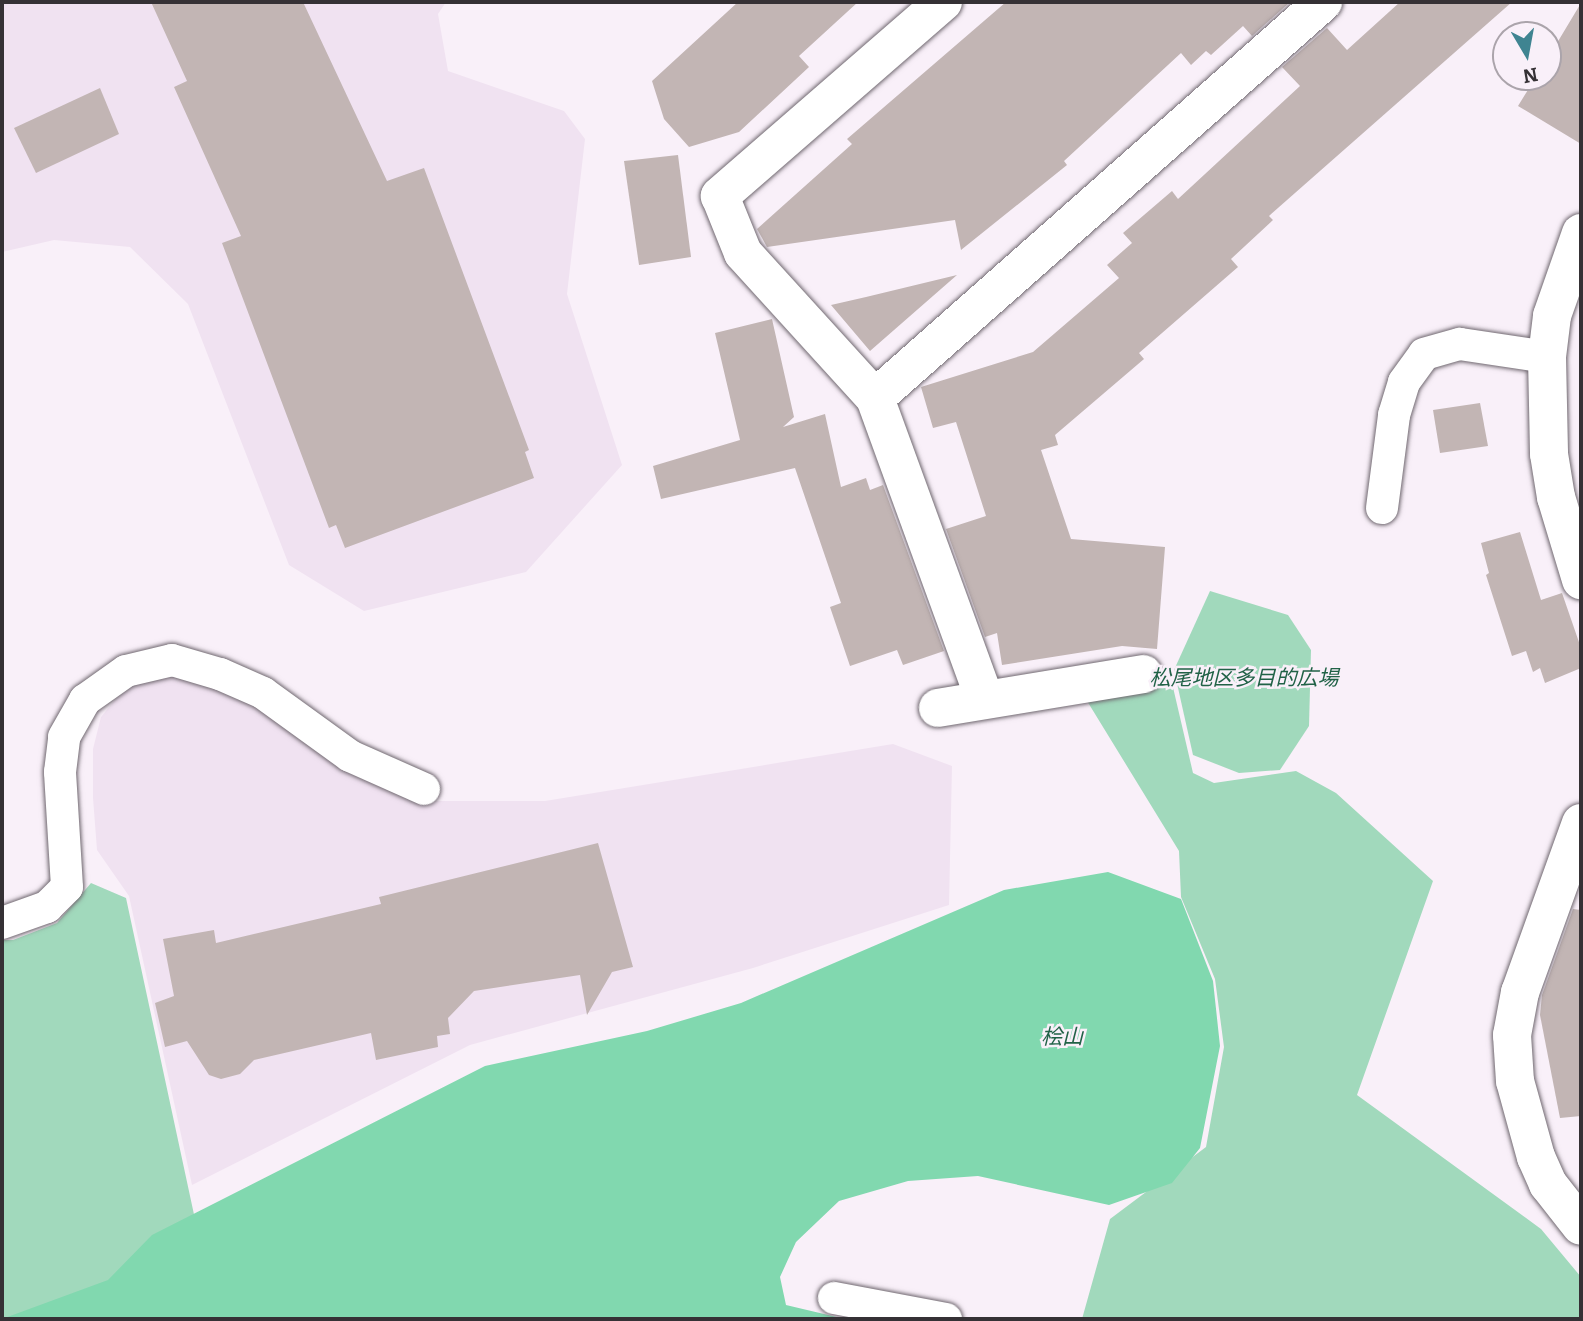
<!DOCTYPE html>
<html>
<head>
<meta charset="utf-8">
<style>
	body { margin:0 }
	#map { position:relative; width:1583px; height:1321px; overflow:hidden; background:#f9f0f9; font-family:Bitter,"Noto Sans JP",serif }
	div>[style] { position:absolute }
	.built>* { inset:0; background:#f0e2f1 }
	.green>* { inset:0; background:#a1d9bc }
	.forest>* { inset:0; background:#81d8af }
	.building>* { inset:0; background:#c2b5b4 }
	.roads { filter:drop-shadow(0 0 2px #706870) drop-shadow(0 0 2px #706870) }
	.service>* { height:32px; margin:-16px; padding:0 16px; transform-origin:16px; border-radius:16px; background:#fff }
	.minor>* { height:38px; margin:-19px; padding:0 19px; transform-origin:19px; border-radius:19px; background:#fff }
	span { translate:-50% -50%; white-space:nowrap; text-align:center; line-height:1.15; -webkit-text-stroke:5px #f9f0f9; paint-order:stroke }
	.park-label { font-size:21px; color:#216247; font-style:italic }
	.frame { position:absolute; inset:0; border:4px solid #353135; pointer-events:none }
	.north { position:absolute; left:1492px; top:21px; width:70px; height:70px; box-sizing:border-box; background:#f9f0f9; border:2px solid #aba4ab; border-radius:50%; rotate:170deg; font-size:19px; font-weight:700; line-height:28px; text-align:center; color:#353135 }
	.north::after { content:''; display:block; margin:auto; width:24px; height:32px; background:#3f8491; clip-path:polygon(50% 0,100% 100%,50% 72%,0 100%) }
</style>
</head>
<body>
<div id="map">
	<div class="built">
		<i style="clip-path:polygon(2px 2px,446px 2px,438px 14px,448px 71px,564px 111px,585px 139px,567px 294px,622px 465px,526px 572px,364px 611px,289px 565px,188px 304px,130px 247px,54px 240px,2px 252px)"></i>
		<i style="clip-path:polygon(176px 666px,258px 698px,424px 801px,545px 801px,893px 744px,952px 766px,949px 905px,753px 968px,470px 1045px,192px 1185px,129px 896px,97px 850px,93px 798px,93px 749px,101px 717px,132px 679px)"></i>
	</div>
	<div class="green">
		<i style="clip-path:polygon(1210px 591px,1288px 615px,1311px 650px,1309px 726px,1280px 770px,1239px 773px,1193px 755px,1174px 670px)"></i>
		<i style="clip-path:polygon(1143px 681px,1172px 683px,1193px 773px,1214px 783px,1296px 771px,1336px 793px,1433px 881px,1357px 1095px,1541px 1229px,1581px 1277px,1581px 1319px,1082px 1319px,1110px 1219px,1206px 1147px,1224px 1047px,1215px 979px,1181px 897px,1179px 851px,1084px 696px)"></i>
		<i style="clip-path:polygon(91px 883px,126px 898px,207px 1275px,2px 1319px,2px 940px,13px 940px,57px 923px)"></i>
	</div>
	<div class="forest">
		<i style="clip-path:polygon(1108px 872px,1181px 899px,1213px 981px,1220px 1046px,1200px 1148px,1172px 1183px,1109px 1205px,978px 1176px,908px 1181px,839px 1201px,796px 1242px,780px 1277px,786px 1305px,845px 1319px,2px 1319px,108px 1280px,152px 1235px,485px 1066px,647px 1031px,741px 1003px,1004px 890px)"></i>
	</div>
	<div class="building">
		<i style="clip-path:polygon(151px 2px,303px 2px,387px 181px,424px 168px,529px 450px,525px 452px,534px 478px,345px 548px,336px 525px,329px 528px,222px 243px,241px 236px,174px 87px,187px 81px)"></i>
		<i style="clip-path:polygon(738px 2px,858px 2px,799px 56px,809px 67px,739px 132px,689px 147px,664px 119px,652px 81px)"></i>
		<i style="clip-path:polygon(1006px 2px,1290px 2px,1252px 36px,1243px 26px,1211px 55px,1206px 51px,1191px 65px,1181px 53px,1064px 161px,1067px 165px,961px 250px,955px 220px,767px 247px,757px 229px,852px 144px,847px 139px)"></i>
		<i style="clip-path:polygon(1400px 2px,1512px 2px,1269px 216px,1273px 220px,1231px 259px,1238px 267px,1139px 353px,1144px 359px,1055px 435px,1058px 445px,1041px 450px,1071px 539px,1165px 547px,1157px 649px,1122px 646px,1002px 665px,997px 633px,985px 637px,946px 529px,986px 516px,956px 422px,933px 428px,921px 387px,1033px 352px,1119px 278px,1107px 265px,1132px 243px,1123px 233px,1172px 191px,1178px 199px,1300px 86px,1282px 67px,1327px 28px,1347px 50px)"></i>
		<i style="clip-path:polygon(1581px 3px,1581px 144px,1518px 106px,1536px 77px,1548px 77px,1548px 58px)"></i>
		<i style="clip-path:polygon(100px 88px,119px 134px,36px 173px,14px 128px)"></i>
		<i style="clip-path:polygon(678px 155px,691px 257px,639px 265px,624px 161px)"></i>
		<i style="clip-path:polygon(957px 275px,870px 351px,831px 305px,866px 297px)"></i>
		<i style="clip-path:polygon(772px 319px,794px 417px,783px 427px,825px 414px,841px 487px,866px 478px,870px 490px,883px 485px,944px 651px,903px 665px,897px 650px,850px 666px,830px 607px,841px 603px,795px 468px,661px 499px,653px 466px,740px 440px,715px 333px)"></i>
		<i style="clip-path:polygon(1480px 403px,1488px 446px,1440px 453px,1433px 410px)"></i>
		<i style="clip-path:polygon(1520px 532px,1541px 600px,1562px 593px,1581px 648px,1581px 668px,1545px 683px,1540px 668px,1533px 672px,1526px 651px,1512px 656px,1486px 575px,1489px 573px,1481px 543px)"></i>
		<i style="clip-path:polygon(598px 843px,633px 967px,612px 972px,587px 1015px,580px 975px,474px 991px,448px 1018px,450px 1034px,437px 1036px,438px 1047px,376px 1060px,371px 1033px,254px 1060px,240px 1074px,221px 1079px,209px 1075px,187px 1041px,165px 1047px,155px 1003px,174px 996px,163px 939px,214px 930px,216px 943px,381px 904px,379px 897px)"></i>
		<i style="clip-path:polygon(1573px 909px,1581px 910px,1581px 1116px,1560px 1118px,1540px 1015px,1542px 995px)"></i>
	</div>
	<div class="roads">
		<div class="service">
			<i style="left:1382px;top:508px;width:94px;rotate:-82.6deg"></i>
			<i style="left:1394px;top:415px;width:34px;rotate:-73deg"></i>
			<i style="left:1404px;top:382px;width:34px;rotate:-54deg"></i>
			<i style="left:1424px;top:354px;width:37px;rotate:-16deg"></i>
			<i style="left:1460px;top:344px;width:88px;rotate:8.5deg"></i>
			<i style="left:2px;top:923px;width:48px;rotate:-19.6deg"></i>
			<i style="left:47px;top:907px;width:28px;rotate:-45deg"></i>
			<i style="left:67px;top:887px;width:115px;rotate:-93.5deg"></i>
			<i style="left:60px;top:772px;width:35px;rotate:-83deg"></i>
			<i style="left:64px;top:737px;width:43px;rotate:-60.4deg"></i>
			<i style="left:85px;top:700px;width:50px;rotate:-35.3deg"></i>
			<i style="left:126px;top:671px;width:47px;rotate:-13.4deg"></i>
			<i style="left:172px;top:660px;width:50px;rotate:16.3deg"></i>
			<i style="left:220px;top:674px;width:47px;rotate:23.8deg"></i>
			<i style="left:263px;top:693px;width:107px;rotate:35.9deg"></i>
			<i style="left:350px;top:756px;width:81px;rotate:24deg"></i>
			<i style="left:834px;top:1298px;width:114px;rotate:10.6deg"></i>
		</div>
		<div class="minor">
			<i style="left:943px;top:2px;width:296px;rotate:139deg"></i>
			<i style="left:720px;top:196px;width:61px;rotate:68deg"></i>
			<i style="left:743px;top:253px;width:196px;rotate:47.7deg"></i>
			<i style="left:875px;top:398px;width:319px;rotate:70deg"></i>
			<i style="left:1581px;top:233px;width:88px;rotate:109.3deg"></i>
			<i style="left:1552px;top:316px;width:41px;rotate:97deg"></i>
			<i style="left:1547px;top:357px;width:97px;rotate:88.8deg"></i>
			<i style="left:1549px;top:454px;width:44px;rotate:80.8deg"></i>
			<i style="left:1556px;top:497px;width:87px;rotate:73.2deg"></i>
			<i style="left:875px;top:398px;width:598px;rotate:-41.47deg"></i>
			<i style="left:938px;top:708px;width:208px;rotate:-9.4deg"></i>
			<i style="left:1581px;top:823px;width:180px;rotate:109.8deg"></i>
			<i style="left:1520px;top:992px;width:44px;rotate:100.5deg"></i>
			<i style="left:1512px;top:1035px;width:46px;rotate:86.3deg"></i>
			<i style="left:1515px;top:1081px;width:79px;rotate:74.6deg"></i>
			<i style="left:1536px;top:1157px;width:30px;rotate:66deg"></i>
			<i style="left:1548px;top:1184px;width:53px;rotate:51.8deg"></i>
		</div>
	</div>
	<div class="park-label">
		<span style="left:1244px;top:678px">松尾地区多目的広場</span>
		<span style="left:1062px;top:1037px">桧山</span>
	</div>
	<div class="frame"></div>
	<div class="north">N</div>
</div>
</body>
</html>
